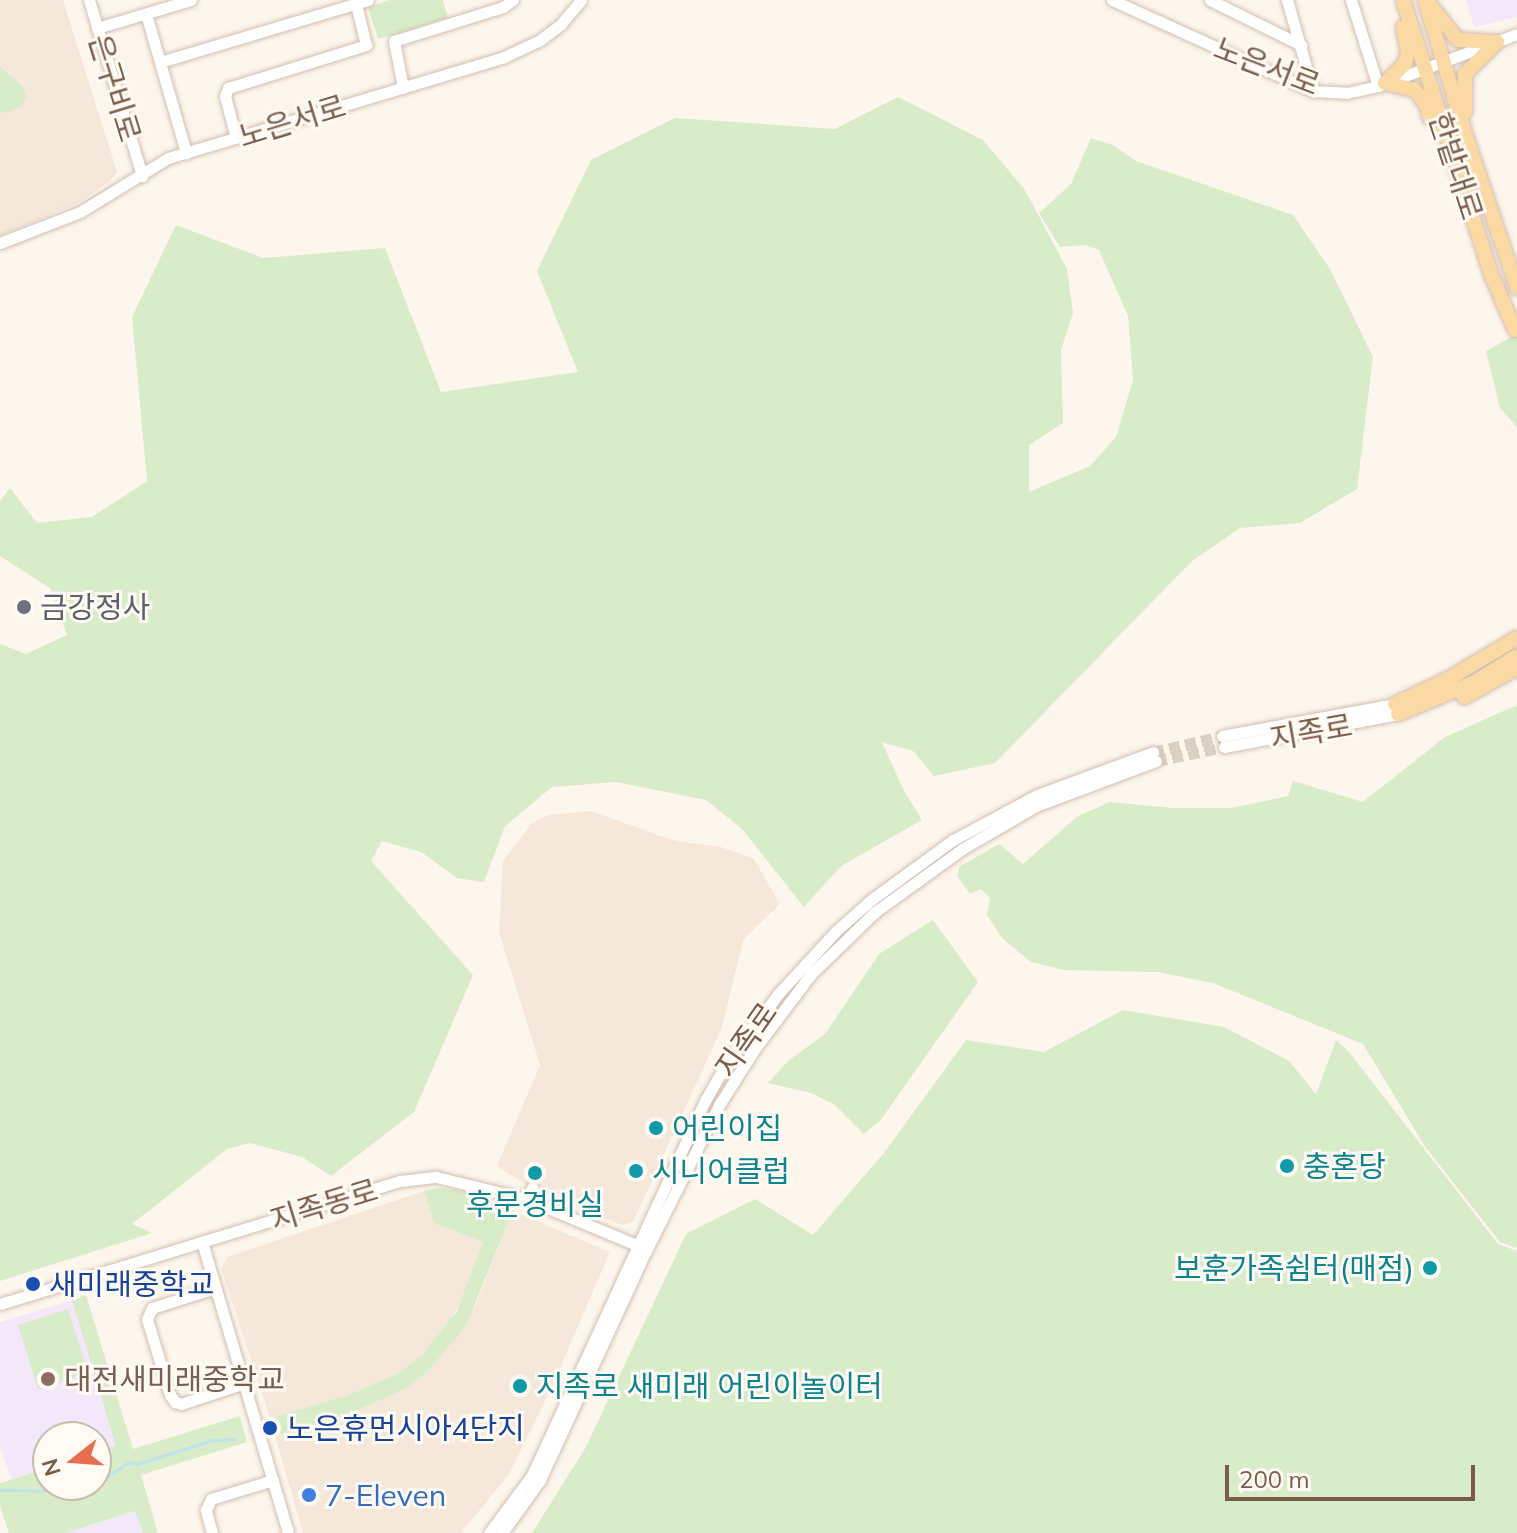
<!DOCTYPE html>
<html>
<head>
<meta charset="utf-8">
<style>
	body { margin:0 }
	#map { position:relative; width:1517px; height:1533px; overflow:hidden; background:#fdf6ec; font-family:Mulish,"Noto Sans KR",sans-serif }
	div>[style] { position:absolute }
	.residential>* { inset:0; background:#f5e8da }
	.education>* { inset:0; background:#f3e8fa }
	.green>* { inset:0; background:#d8ecc9 }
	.stream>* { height:3px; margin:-1.5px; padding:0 1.5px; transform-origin:1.5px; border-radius:1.5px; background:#bfe3e8 }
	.minor-tunnel>* { height:11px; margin-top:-5.5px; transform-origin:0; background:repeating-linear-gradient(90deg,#dcd0c4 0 11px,transparent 0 16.5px) }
	.roads { filter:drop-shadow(0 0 2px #d1beb0) drop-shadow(0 0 2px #d1beb0) }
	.minor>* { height:11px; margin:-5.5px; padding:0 5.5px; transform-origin:5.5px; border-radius:5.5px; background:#fff }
	.major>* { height:14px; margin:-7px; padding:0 7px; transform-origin:7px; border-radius:7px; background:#fbd9a5 }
	.dots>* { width:22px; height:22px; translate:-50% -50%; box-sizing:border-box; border:4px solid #fffaf3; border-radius:50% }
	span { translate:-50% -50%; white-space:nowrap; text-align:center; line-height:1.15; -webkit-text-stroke:6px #fffaf3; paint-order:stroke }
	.street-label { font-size:30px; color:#7a5c4d }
	.worship-label { font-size:30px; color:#5b616d }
	.left { translate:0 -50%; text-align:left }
	.culture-label { font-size:30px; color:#0d838f }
	.right { translate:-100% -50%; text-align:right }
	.transit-label { font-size:30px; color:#164399 }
	.education-label { font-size:30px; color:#785e54 }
	.shop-label { font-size:30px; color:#366cbe }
	.north { position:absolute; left:32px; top:1421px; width:80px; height:80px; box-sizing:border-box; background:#fffaf3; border:2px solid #cabbb1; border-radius:50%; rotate:253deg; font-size:22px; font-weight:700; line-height:32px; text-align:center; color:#7a5c4d }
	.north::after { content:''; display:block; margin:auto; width:28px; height:36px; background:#e76f51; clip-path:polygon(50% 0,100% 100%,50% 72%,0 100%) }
	.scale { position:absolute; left:1225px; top:1465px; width:250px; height:36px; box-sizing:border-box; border:4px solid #7a5c4d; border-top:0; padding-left:10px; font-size:24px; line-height:28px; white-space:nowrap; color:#7a5c4d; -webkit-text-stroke:6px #fffaf3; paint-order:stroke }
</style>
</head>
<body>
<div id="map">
	<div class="residential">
		<i style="clip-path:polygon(0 0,63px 0,117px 172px,109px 182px,76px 204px,0 236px)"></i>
		<i style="clip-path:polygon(591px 811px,675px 841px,721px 847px,754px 859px,780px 904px,743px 940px,722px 1027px,633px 1222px,622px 1225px,532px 1188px,497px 1166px,540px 1065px,499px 932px,503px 861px,532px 823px,548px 815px)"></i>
		<i style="clip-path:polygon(424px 1191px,434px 1223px,483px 1242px,466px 1293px,446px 1328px,423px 1354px,399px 1373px,346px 1396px,270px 1418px,221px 1268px,227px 1257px)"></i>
		<i style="clip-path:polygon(513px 1211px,610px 1252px,553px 1385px,509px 1474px,461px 1533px,303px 1533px,275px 1436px,358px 1410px,404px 1389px,427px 1372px,475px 1307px)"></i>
	</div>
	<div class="education">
		<i style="clip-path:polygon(1466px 0,1517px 0,1517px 17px,1474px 27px)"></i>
		<i style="clip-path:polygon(72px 1300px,117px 1446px,96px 1453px,96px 1437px,48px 1437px,48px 1468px,11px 1479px,0 1445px,0 1322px)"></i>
		<i style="clip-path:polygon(136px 1511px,143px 1533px,65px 1533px)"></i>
	</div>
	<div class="green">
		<i style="clip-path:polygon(390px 0,443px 0,448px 18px,378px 39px,368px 7px)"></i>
		<i style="clip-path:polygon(0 66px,23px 87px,27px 98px,20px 107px,7px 113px,0 112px)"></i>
		<i style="clip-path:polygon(898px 97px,983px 140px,1025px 190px,1067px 269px,1073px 313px,1061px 350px,1063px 423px,1029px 445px,1029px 492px,1090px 466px,1116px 437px,1133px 380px,1128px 316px,1099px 250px,1085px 245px,1060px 247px,1039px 213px,1071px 184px,1091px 138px,1113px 145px,1136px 161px,1293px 215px,1330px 269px,1373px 357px,1357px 489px,1300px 523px,1240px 528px,1192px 561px,995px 763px,934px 776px,913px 751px,882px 742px,904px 791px,922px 820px,841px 866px,804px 907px,742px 829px,706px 800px,616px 782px,552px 787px,505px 826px,484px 882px,457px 878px,421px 852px,382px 841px,371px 861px,473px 975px,414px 1112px,331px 1176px,302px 1157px,250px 1143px,227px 1149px,132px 1224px,152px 1233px,0 1281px,0 644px,26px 654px,67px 635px,50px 588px,0 556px,0 501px,10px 488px,37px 523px,92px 517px,147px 481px,132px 317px,176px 225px,263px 258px,385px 248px,441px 392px,578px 372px,537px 271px,591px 160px,675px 118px,835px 129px)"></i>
		<i style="clip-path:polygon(1517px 334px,1517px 427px,1500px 408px,1486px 351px)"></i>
		<i style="clip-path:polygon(1517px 705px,1517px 1248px,1500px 1242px,1426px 1148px,1363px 1044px,1213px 983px,1157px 972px,1065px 970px,1031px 962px,1002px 938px,987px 915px,990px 898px,981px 889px,970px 894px,958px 877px,959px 867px,999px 844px,1023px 864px,1078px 816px,1110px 802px,1172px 808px,1232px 808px,1288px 796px,1293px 781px,1363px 802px,1445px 737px)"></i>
		<i style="clip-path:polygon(933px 920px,978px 982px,880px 1121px,864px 1134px,835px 1105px,811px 1093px,768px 1083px,788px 1061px,825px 1034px,879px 954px)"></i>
		<i style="clip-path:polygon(1123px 1010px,1224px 1027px,1289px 1061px,1316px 1094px,1336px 1040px,1349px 1052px,1498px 1244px,1517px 1251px,1517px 1533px,532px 1533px,586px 1447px,686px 1234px,755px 1199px,813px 1235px,884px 1153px,966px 1040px,1044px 1052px)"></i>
		<i style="clip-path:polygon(437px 1188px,464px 1191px,513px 1211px,466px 1326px,427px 1372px,405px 1389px,358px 1410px,275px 1436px,270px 1418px,346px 1396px,399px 1373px,423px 1354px,457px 1311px,483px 1242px,434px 1223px,424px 1191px)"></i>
		<i style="clip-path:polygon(86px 1295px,133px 1449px,240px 1416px,247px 1442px,141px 1475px,158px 1533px,143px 1533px,135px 1511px,65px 1533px,9px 1533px,0 1506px,0 1483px,48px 1468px,48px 1485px,96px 1485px,96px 1453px,116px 1446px,72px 1300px)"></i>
		<i style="clip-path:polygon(68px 1309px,88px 1373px,38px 1389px,18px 1325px)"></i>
	</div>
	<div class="stream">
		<i style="left:96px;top:1484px;width:40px;rotate:-34deg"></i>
		<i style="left:129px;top:1462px;width:8px;rotate:14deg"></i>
		<i style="left:137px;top:1464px;width:79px;rotate:-17.7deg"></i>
		<i style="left:212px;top:1440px;width:23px;rotate:-2deg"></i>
		<i style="left:0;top:1490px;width:73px;rotate:0.8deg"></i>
		<i style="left:73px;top:1491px;width:23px;rotate:-15deg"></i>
	</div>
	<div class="minor-tunnel">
		<i style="left:1153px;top:752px;width:71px;rotate:-13.1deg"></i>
		<i style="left:1156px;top:761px;width:69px;rotate:-11.6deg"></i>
	</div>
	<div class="roads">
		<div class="minor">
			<i style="left:89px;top:0;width:184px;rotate:73.2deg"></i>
			<i style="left:1112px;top:0;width:221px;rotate:24.4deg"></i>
			<i style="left:1313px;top:91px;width:34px;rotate:3deg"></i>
			<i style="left:1347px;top:93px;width:32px;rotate:-13deg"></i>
			<i style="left:1378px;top:86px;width:148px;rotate:-20.5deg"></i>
			<i style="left:1210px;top:0;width:102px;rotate:26.3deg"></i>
			<i style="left:1287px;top:0;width:95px;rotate:74.1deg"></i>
			<i style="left:1351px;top:0;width:90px;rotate:72.6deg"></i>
			<i style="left:146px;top:14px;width:145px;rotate:73.9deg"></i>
			<i style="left:97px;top:28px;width:98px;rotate:-16.6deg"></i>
			<i style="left:160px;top:62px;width:217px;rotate:-16.6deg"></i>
			<i style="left:403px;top:88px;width:48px;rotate:-100.8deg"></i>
			<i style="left:394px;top:41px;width:114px;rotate:-17.3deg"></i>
			<i style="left:503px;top:7px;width:12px;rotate:-35deg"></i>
			<i style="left:236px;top:138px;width:43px;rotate:-104.7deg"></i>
			<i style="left:225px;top:96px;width:9px;rotate:-69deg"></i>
			<i style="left:228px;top:88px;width:145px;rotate:-17.3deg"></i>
			<i style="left:366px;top:45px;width:42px;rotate:-103.7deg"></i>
			<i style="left:0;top:243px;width:86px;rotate:-21.2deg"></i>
			<i style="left:80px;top:212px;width:103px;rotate:-31.5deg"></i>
			<i style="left:168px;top:158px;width:351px;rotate:-16.7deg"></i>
			<i style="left:504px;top:57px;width:40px;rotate:-25deg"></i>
			<i style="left:540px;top:40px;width:26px;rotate:-37deg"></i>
			<i style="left:561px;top:24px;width:31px;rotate:-50deg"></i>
			<i style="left:1222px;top:736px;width:176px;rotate:-10.5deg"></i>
			<i style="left:1224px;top:747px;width:177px;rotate:-10.7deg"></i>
			<i style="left:526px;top:1199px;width:13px;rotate:-61deg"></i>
			<i style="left:202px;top:1242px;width:303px;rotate:73.5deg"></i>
			<i style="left:215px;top:1288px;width:66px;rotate:162.4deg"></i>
			<i style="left:152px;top:1308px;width:12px;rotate:114deg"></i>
			<i style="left:147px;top:1319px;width:79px;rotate:73.2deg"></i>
			<i style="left:170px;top:1395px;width:9px;rotate:54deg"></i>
			<i style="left:175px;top:1402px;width:6px;rotate:18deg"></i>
			<i style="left:181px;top:1404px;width:66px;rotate:-18.4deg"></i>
			<i style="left:0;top:1304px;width:419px;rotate:-17.1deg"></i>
			<i style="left:401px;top:1181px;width:35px;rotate:-7deg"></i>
			<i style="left:436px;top:1177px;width:93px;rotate:13.7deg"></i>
			<i style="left:526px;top:1199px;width:128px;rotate:22.6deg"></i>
			<i style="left:212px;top:1533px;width:24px;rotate:-105deg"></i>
			<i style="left:206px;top:1510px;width:12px;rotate:-66deg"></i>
			<i style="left:211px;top:1499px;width:65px;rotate:-17deg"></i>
			<i style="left:489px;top:1533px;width:72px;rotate:-53.4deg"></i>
			<i style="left:532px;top:1475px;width:414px;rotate:-65.2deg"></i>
			<i style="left:706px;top:1099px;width:40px;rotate:-60.3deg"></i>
			<i style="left:726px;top:1064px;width:89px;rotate:-53.3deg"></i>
			<i style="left:779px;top:993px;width:84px;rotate:-47.4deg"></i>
			<i style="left:836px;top:931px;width:47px;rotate:-41.5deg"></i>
			<i style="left:871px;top:900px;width:102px;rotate:-36.2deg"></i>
			<i style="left:953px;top:840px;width:95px;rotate:-28.2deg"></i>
			<i style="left:1037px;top:795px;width:124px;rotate:-20.3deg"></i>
			<i style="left:502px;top:1533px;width:65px;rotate:-54.4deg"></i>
			<i style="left:540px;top:1480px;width:252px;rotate:-65.2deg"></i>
			<i style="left:646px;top:1251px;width:163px;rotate:-63.4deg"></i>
			<i style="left:719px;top:1105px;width:69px;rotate:-57.5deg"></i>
			<i style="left:756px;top:1047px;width:91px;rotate:-53deg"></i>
			<i style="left:811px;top:974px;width:89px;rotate:-44.1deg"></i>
			<i style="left:875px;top:912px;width:107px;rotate:-35.9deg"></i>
			<i style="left:962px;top:849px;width:86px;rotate:-30.2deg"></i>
			<i style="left:1036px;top:806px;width:128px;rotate:-20.6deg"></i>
		</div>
		<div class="major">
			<i style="left:1403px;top:0;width:288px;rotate:72.2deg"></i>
			<i style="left:1491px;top:274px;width:61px;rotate:66.8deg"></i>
			<i style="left:1425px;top:0;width:146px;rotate:73.3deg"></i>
			<i style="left:1467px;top:140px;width:156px;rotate:71.3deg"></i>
			<i style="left:1426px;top:0;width:51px;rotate:51.3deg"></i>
			<i style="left:1458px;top:40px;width:39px;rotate:3deg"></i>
			<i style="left:1385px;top:83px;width:31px;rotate:13deg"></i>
			<i style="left:1415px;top:90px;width:18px;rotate:52deg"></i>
			<i style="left:1426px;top:104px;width:15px;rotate:74deg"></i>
			<i style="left:1385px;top:83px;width:28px;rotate:-44deg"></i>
			<i style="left:1405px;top:64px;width:13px;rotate:-77deg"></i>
			<i style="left:1408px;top:51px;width:24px;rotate:-102deg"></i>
			<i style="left:1465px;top:112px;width:38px;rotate:-90deg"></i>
			<i style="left:1465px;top:74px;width:45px;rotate:-45deg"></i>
			<i style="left:1464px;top:697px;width:60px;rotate:-28.7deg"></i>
			<i style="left:1395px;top:704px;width:59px;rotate:-25.3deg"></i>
			<i style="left:1448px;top:679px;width:80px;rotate:-30.7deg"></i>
			<i style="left:1398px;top:714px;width:83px;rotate:-22.6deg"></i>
			<i style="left:1475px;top:682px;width:49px;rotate:-31.8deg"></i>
		</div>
	</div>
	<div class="dots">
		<i style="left:24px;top:607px;background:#6b7280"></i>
		<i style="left:656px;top:1128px;background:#0f9aa8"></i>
		<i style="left:1287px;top:1166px;background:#0f9aa8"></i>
		<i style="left:636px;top:1171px;background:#0f9aa8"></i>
		<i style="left:535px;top:1173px;background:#0f9aa8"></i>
		<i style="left:1430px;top:1268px;background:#0f9aa8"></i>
		<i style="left:33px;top:1284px;background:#1a4fb4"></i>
		<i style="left:48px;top:1379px;background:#8d6e63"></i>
		<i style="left:520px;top:1386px;background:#0f9aa8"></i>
		<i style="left:270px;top:1428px;background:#1a4fb4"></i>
		<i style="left:309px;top:1495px;background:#3f7fe0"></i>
	</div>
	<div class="street-label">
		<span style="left:1267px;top:66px;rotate:21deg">노은서로</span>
		<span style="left:115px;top:88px;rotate:73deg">은구비로</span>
		<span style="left:292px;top:121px;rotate:-17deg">노은서로</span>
		<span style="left:1456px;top:166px;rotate:72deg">한밭대로</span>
		<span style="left:1311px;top:732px;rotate:-10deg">지족로</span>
		<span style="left:746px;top:1040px;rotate:-55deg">지족로</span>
		<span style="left:324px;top:1205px;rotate:-17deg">지족동로</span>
	</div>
	<div class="worship-label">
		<span class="left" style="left:40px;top:607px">금강정사</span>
	</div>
	<div class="culture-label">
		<span class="left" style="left:672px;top:1128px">어린이집</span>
		<span class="left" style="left:1303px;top:1166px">충혼당</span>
		<span class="left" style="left:652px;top:1171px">시니어클럽</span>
		<span style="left:535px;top:1204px">후문경비실</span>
		<span class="right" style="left:1414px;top:1268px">보훈가족쉼터(매점)</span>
		<span class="left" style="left:536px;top:1386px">지족로 새미래 어린이놀이터</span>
	</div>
	<div class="transit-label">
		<span class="left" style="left:49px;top:1284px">새미래중학교</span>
		<span class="left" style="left:286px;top:1428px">노은휴먼시아4단지</span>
	</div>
	<div class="education-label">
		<span class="left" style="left:64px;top:1379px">대전새미래중학교</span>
	</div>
	<div class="shop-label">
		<span class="left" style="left:325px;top:1495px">7-Eleven</span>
	</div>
	<div class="north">N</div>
	<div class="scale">200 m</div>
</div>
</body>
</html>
